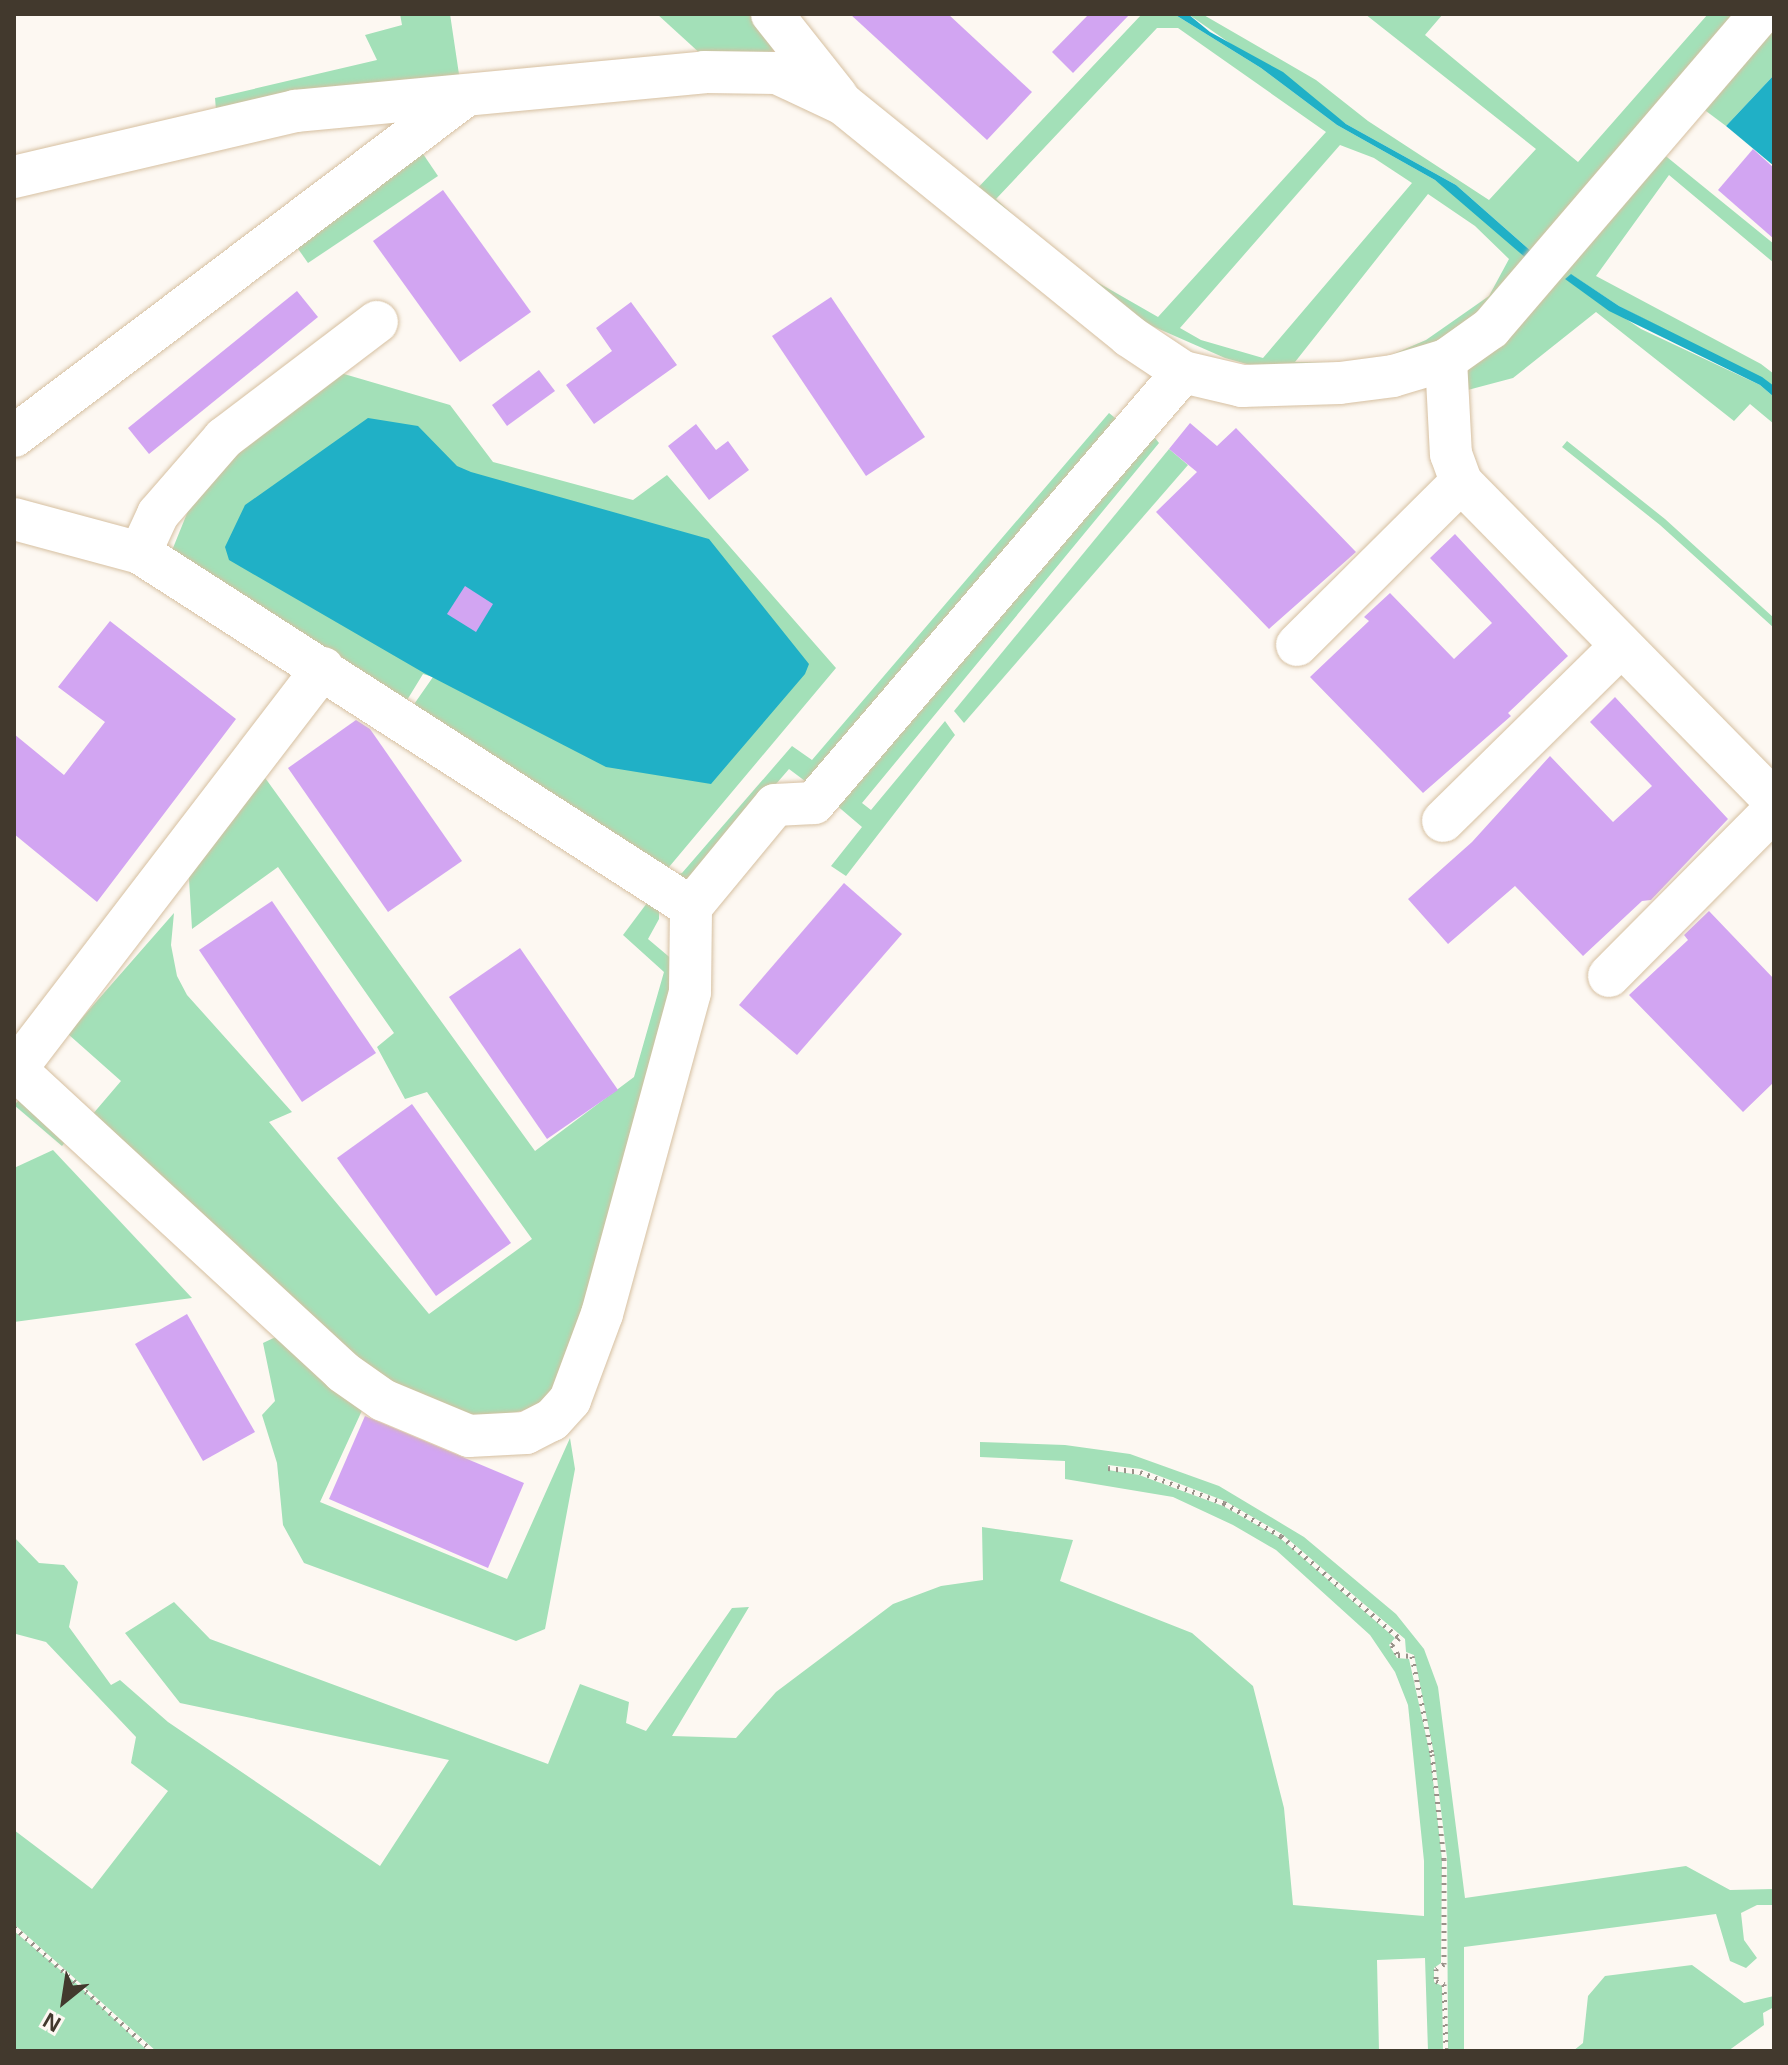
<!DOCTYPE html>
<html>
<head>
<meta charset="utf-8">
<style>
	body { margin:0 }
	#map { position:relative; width:1788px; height:2065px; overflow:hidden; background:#fdf8f2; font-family:Helvetica,sans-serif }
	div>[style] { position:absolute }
	.green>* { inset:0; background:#a3e0b8 }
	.water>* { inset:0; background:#20b0c6 }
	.building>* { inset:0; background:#d2a5f2 }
	.path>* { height:5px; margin-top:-2.5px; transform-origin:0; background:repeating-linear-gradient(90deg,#999289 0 2px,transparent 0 8px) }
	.roads { filter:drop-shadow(0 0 2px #d6c0a1) drop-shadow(0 0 2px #d6c0a1) }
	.minor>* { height:42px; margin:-21px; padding:0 21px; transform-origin:21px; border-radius:21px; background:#fff }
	span { translate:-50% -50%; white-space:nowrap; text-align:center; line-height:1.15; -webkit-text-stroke:6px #fdf8f2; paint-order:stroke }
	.frame { position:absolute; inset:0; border:16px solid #42392d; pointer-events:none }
	.north { position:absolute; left:24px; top:1961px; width:80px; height:80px; -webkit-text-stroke:6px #fdf8f2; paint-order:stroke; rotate:210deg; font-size:22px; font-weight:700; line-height:32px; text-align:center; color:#42392d }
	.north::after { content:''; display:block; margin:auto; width:28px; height:36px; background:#42392d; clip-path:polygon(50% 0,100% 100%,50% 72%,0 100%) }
</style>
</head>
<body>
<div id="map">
	<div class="green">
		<i style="clip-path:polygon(400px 14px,450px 14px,460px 81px,216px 110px,215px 98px,377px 60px,365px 35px,402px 25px)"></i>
		<i style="clip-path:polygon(657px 14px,754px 14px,778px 48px,771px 55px,703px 56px)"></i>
		<i style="clip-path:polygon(evenodd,1142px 14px,1174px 14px,1261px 68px,1337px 125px,1435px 180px,1470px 206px,1527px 259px,1508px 298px,1408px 358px,1276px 372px,1225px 358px,1127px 315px,973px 193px,1142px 14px,1157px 28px,1178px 28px,1326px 132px,1158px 317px,1069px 266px,996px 199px,1157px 28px,1142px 14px,1340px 145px,1374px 158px,1412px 183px,1263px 358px,1201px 340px,1180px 328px,1340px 145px,1142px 14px,1428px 194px,1475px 226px,1509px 259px,1489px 296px,1426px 340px,1391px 355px,1355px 363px,1295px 362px,1428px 194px)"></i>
		<i style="clip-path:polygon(1188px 14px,1202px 14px,1316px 80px,1368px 121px,1489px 200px,1536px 149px,1365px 14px,1443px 14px,1425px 35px,1578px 162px,1708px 14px,1741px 14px,1532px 252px,1456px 185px,1346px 124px)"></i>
		<i style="clip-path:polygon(1774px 22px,1774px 75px,1726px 126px,1702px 108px)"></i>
		<i style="clip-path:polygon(419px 148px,438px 176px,308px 263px,289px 236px)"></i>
		<i style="clip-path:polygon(1662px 153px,1774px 244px,1774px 263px,1669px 175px,1596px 276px,1761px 364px,1774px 374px,1774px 386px,1619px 306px,1572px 275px,1566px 279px,1641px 329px,1760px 385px,1774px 397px,1774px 424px,1750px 404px,1734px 421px,1596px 312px,1513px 378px,1464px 391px,1474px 486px,1460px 374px)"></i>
		<i style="clip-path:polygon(327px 369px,450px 405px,493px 462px,633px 500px,667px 475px,836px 668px,664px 873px,410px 710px,433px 677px,423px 674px,404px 705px,171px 553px,196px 491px)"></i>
		<i style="clip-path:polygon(1109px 413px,1119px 421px,813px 787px,789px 769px,696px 877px,684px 886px,672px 876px,682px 873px,792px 746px,812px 760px)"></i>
		<i style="clip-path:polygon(1151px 433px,1159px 443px,862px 803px,871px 810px,945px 721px,955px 735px,846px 876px,831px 866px,862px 827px,835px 804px)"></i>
		<i style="clip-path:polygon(1567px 441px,1665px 519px,1774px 618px,1774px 628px,1660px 525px,1562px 447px)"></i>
		<i style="clip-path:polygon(1169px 449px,1188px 465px,964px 723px,954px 711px)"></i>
		<i style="clip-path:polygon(263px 775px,535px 1151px,634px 1077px,664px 972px,623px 935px,650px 899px,659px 907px,659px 919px,648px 939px,680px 966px,568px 1383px,533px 1408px,482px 1421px,393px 1394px,86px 1122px,121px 1081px,68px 1034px,174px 913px,171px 945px,177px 976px,187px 995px,292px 1112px,269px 1122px,429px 1314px,532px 1239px,427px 1092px,405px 1099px,377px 1047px,394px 1033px,278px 867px,192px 929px,188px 862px)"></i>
		<i style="clip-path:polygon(25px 1094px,72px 1134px,62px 1146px,14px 1105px)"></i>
		<i style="clip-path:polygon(53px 1150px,192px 1298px,14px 1322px,14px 1168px)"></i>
		<i style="clip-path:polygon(282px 1334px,365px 1404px,320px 1502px,507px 1579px,570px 1438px,575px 1469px,545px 1629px,516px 1641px,304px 1563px,283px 1525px,277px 1463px,262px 1415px,275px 1401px,263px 1343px)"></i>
		<i style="clip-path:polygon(980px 1442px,1065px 1445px,1130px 1454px,1219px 1486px,1304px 1537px,1396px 1614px,1424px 1649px,1438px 1687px,1465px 1898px,1686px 1866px,1730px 1890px,1774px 1889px,1774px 1905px,1757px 1905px,1741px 1913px,1744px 1940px,1757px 1958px,1746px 1968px,1730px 1961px,1716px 1914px,1464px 1947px,1464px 2051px,1448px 2051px,1447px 1858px,1434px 1754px,1414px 1655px,1406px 1652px,1405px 1639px,1282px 1534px,1225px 1501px,1141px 1469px,1108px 1465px,1108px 1470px,1139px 1475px,1223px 1506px,1280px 1538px,1395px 1638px,1389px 1645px,1397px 1658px,1409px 1659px,1430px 1754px,1442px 1859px,1441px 1963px,1434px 1968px,1434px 1982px,1442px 1986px,1443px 2051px,1428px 2051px,1425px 1958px,1377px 1960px,1379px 2051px,156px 2051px,14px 1924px,14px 1830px,92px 1889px,168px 1791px,131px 1763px,136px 1737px,46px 1642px,16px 1634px,14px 1537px,39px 1563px,64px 1565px,78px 1582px,69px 1627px,111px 1685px,120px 1680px,168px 1722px,380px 1866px,449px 1760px,180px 1703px,125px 1633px,174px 1602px,210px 1639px,548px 1764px,580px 1684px,629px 1702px,626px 1723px,646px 1731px,732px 1608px,749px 1607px,672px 1736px,736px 1738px,776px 1692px,893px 1604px,941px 1586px,983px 1580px,982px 1527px,1073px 1540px,1060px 1581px,1192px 1633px,1253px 1686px,1284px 1808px,1293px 1905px,1424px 1916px,1424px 1861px,1408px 1705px,1395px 1672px,1370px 1635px,1276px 1550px,1233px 1525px,1173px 1497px,1065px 1479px,1065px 1461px,980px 1457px)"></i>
		<i style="clip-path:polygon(14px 1931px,78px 1985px,148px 2051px,14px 2051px)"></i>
		<i style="clip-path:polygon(1692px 1965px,1744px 2003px,1774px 1996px,1774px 2007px,1763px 2013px,1764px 2025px,1728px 2051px,1573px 2051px,1583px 2043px,1588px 1996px,1605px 1976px)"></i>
	</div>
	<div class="water">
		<i style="clip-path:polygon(1174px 14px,1188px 14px,1210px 32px,1283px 72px,1346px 124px,1456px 185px,1532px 252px,1527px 259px,1435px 180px,1337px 125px,1261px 68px)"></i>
		<i style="clip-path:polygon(1774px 75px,1774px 166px,1726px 126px)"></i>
		<i style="clip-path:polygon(1571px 274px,1619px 306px,1762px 377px,1774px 386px,1774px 397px,1760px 385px,1609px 311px,1565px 279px)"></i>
		<i style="clip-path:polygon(368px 418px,418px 426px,457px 466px,471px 472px,709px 539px,809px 664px,805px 674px,711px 784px,606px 767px,424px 673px,229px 560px,225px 547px,245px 505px)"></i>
	</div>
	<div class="building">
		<i style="clip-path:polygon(850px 14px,948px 14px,1032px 92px,987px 140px)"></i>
		<i style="clip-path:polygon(1089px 14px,1130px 14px,1073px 73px,1052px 52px)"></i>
		<i style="clip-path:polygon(1753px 149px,1774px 168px,1774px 239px,1718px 190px)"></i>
		<i style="clip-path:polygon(443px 190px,531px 312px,460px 362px,373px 241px)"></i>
		<i style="clip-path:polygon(297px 291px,318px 317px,149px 454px,128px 428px)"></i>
		<i style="clip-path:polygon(831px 297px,925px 437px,866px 476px,772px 336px)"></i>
		<i style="clip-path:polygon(631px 302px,677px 365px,594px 424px,566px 385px,612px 351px,596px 328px)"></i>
		<i style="clip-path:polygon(539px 370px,555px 391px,507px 426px,492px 405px)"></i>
		<i style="clip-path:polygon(1190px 423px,1217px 446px,1236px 428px,1356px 552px,1269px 629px,1156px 512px,1197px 472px,1169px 449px)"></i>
		<i style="clip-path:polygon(696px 424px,716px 450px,728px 441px,749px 470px,709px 500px,668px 446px)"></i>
		<i style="clip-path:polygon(1455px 534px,1568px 656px,1508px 713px,1511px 716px,1423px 793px,1310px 677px,1369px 621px,1364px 617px,1390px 593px,1454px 659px,1492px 623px,1430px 558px)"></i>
		<i style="clip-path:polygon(465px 586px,493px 604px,476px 632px,447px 614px)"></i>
		<i style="clip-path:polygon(110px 621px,236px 719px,97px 902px,14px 834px,14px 734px,64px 775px,105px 722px,58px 687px)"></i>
		<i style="clip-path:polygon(1615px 697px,1728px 819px,1651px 900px,1642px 901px,1583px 956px,1515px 886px,1448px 944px,1408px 899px,1472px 842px,1550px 756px,1613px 822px,1652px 786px,1590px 722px)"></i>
		<i style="clip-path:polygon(356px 720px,370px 729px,462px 861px,388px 912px,288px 768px)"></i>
		<i style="clip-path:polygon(844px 883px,902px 934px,797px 1055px,739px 1005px)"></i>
		<i style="clip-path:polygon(272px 901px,376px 1053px,302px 1102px,199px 950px)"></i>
		<i style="clip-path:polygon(1709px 911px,1774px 979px,1774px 1082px,1743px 1112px,1629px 995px,1688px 940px,1684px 935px)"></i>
		<i style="clip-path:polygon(520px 948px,618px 1090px,547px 1139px,449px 997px)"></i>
		<i style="clip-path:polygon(412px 1104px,511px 1243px,436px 1296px,337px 1158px)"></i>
		<i style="clip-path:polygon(187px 1314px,255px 1432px,203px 1461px,135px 1344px)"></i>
		<i style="clip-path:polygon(365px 1416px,524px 1483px,488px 1568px,329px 1499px)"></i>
	</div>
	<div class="path">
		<i style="left:1108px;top:1468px;width:32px;rotate:7deg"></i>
		<i style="left:1140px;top:1472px;width:90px;rotate:20.3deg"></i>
		<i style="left:1224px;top:1503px;width:66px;rotate:30.1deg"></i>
		<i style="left:1281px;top:1536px;width:156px;rotate:40.8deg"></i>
		<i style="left:1399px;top:1638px;width:10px;rotate:135deg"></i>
		<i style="left:1392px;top:1645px;width:12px;rotate:59deg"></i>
		<i style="left:1398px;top:1655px;width:14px;rotate:4deg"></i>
		<i style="left:1412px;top:1656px;width:100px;rotate:78.5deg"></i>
		<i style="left:1432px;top:1754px;width:106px;rotate:83.5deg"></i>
		<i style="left:1444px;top:1859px;width:105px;rotate:90deg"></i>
		<i style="left:1444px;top:1964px;width:9px;rotate:148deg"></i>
		<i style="left:1436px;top:1969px;width:12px;rotate:90deg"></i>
		<i style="left:1436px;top:1981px;width:9px;rotate:21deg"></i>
		<i style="left:1444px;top:1984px;width:67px;rotate:88.3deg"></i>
		<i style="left:14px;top:1927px;width:186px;rotate:41.9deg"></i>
	</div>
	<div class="roads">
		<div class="minor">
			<i style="left:772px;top:14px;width:105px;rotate:51.6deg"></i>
			<i style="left:14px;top:177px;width:289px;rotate:-13.2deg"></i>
			<i style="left:295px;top:111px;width:411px;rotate:-5.4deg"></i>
			<i style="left:704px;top:72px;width:73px;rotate:0.8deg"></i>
			<i style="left:777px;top:73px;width:73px;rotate:25.2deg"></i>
			<i style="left:843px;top:104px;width:368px;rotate:39deg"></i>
			<i style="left:1129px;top:336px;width:65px;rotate:33.7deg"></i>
			<i style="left:1183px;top:372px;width:61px;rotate:13.3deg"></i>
			<i style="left:1242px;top:386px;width:98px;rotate:-1.8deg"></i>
			<i style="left:1340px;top:383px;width:53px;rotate:-7.5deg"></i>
			<i style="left:1393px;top:376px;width:55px;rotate:-16.8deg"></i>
			<i style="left:1446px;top:360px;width:55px;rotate:-35.4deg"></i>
			<i style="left:1491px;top:328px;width:413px;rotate:-49.4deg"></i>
			<i style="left:1446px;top:360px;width:94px;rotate:87deg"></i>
			<i style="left:1451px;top:454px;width:30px;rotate:70deg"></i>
			<i style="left:1461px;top:482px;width:447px;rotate:45.5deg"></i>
			<i style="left:14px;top:436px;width:565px;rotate:-37.01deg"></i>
			<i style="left:14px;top:519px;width:131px;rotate:15.1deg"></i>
			<i style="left:140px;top:553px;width:655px;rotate:32.72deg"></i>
			<i style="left:140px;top:553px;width:43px;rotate:-65.2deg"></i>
			<i style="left:158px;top:514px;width:101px;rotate:-49deg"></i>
			<i style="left:224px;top:438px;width:192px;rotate:-37.2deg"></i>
			<i style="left:1297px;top:645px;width:231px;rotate:-44.8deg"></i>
			<i style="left:1443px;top:821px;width:250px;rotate:-44.5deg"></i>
			<i style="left:1609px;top:976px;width:234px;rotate:-45.2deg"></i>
			<i style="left:14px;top:1068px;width:448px;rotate:42.7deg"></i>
			<i style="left:343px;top:1372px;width:49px;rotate:35deg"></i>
			<i style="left:383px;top:1400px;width:93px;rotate:22.7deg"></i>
			<i style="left:469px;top:1436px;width:57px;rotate:-3deg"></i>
			<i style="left:526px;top:1433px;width:29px;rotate:-27deg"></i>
			<i style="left:552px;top:1420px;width:27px;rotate:-48deg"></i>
			<i style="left:570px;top:1400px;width:92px;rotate:-69.6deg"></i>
			<i style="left:602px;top:1314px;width:334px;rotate:-74.7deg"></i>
			<i style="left:690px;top:992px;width:85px;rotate:-89.3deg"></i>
			<i style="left:691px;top:907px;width:132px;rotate:-50.5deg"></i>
			<i style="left:775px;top:805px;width:39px;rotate:-3deg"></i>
			<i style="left:814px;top:803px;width:567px;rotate:-49.43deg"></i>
			<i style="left:16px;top:1069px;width:505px;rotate:-52.56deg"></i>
		</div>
	</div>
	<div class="frame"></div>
	<div class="north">N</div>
</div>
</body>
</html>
